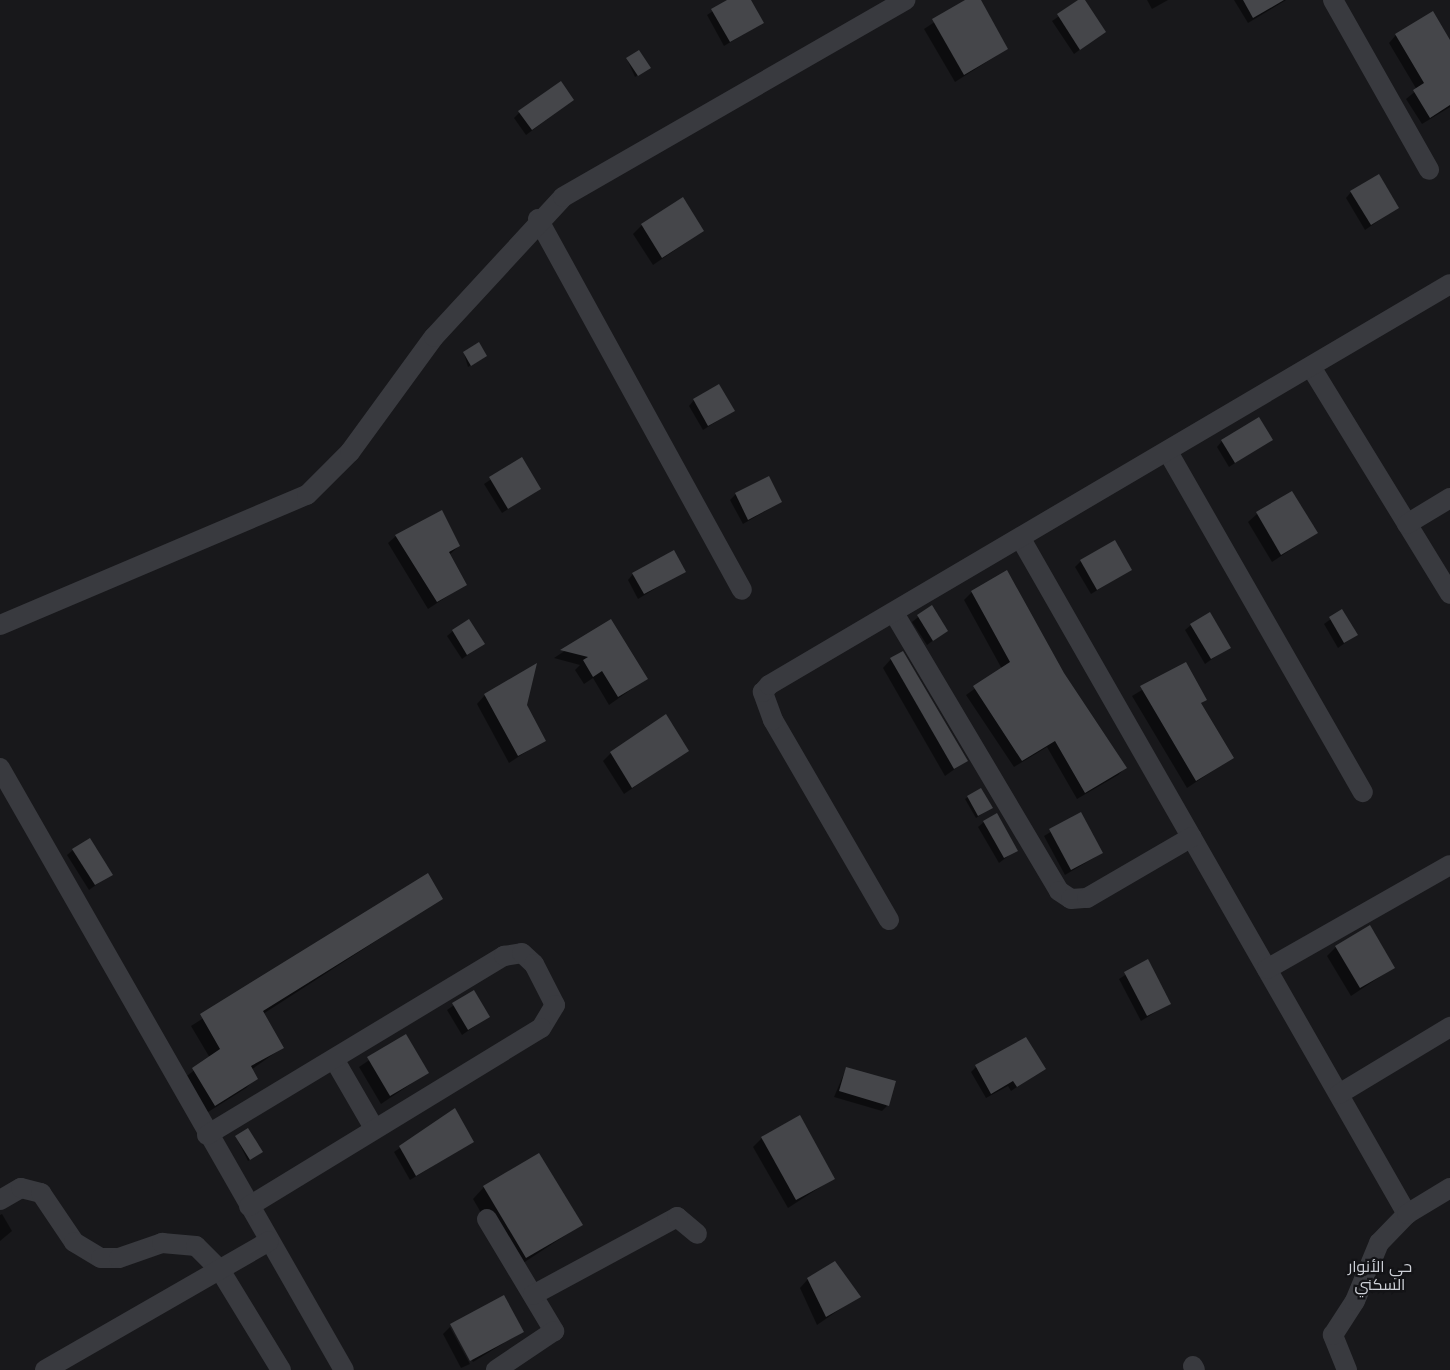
<!DOCTYPE html>
<html>
<head>
<meta charset="utf-8">
<style>
	body { margin:0 }
	#map { position:relative; width:1450px; height:1370px; overflow:hidden; background:#18181b; font-family:Helvetica,Cairo,sans-serif }
	div>[style] { position:absolute }
	.shadow>* { inset:0; background:#0007 }
	.building>* { inset:0; background:#45464a }
	.minor>* { height:20px; margin:-10px; padding:0 10px; transform-origin:10px; border-radius:10px; background:#393a3f }
	span { translate:-50% -50%; white-space:nowrap; text-align:center; line-height:1.15; -webkit-text-stroke:4.5px #131316; paint-order:stroke }
	.neighbourhood-label { font-size:16px; color:#cccfd6 }
</style>
</head>
<body>
<div id="map">
	<div class="shadow">
		<i style="clip-path:polygon(730px 0,749px 0,762px 23px,724px 46px,707px 15px)"></i>
		<i style="clip-path:polygon(968px 0,979px 0,1007px 49px,955px 82px,924px 29px)"></i>
		<i style="clip-path:polygon(1083px 0,1104px 32px,1074px 54px,1052px 21px)"></i>
		<i style="clip-path:polygon(1147px 0,1168px 0,1152px 9px)"></i>
		<i style="clip-path:polygon(1234px 0,1286px 0,1248px 23px)"></i>
		<i style="clip-path:polygon(1396px 35px,1450px 44px,1450px 107px,1422px 124px,1406px 99px,1417px 90px,1389px 43px)"></i>
		<i style="clip-path:polygon(627px 59px,646px 70px,635px 77px)"></i>
		<i style="clip-path:polygon(573px 100px,526px 135px,514px 118px,519px 113px)"></i>
		<i style="clip-path:polygon(1351px 192px,1397px 208px,1365px 230px,1346px 198px)"></i>
		<i style="clip-path:polygon(642px 225px,703px 231px,653px 265px,633px 234px)"></i>
		<i style="clip-path:polygon(464px 353px,483px 358px,468px 367px)"></i>
		<i style="clip-path:polygon(694px 400px,733px 411px,703px 430px,689px 406px)"></i>
		<i style="clip-path:polygon(1271px 439px,1229px 467px,1217px 447px,1222px 441px)"></i>
		<i style="clip-path:polygon(521px 459px,539px 489px,502px 513px,484px 484px)"></i>
		<i style="clip-path:polygon(736px 494px,781px 502px,743px 524px,730px 500px)"></i>
		<i style="clip-path:polygon(1257px 514px,1316px 533px,1272px 562px,1248px 522px)"></i>
		<i style="clip-path:polygon(396px 536px,459px 546px,449px 555px,466px 584px,428px 609px,388px 543px)"></i>
		<i style="clip-path:polygon(1081px 561px,1130px 570px,1091px 594px,1075px 567px)"></i>
		<i style="clip-path:polygon(684px 571px,638px 599px,628px 580px,633px 574px)"></i>
		<i style="clip-path:polygon(972px 592px,1063px 674px,1125px 768px,1118px 775px,1077px 799px,1047px 747px,1014px 767px,966px 695px,1002px 669px,964px 600px)"></i>
		<i style="clip-path:polygon(931px 607px,946px 631px,927px 645px,912px 622px)"></i>
		<i style="clip-path:polygon(1342px 611px,1356px 635px,1338px 648px,1324px 624px)"></i>
		<i style="clip-path:polygon(610px 621px,646px 679px,609px 705px,593px 678px,584px 684px,575px 670px,580px 665px,554px 658px)"></i>
		<i style="clip-path:polygon(1191px 625px,1229px 647px,1205px 664px,1185px 630px)"></i>
		<i style="clip-path:polygon(453px 631px,483px 644px,462px 659px,447px 636px)"></i>
		<i style="clip-path:polygon(891px 659px,966px 761px,945px 776px,883px 668px)"></i>
		<i style="clip-path:polygon(1185px 664px,1205px 700px,1200px 704px,1232px 758px,1187px 788px,1132px 696px)"></i>
		<i style="clip-path:polygon(485px 695px,525px 705px,544px 740px,509px 763px,477px 704px)"></i>
		<i style="clip-path:polygon(687px 751px,624px 794px,603px 761px,611px 753px)"></i>
		<i style="clip-path:polygon(981px 790px,988px 810px,976px 818px,965px 799px)"></i>
		<i style="clip-path:polygon(1080px 814px,1102px 853px,1065px 875px,1044px 836px)"></i>
		<i style="clip-path:polygon(984px 822px,1016px 850px,999px 863px,978px 827px)"></i>
		<i style="clip-path:polygon(73px 850px,111px 874px,89px 890px,67px 855px)"></i>
		<i style="clip-path:polygon(427px 875px,441px 899px,263px 1014px,282px 1048px,251px 1070px,256px 1078px,246px 1088px,205px 1114px,183px 1079px,210px 1058px,191px 1026px)"></i>
		<i style="clip-path:polygon(1336px 947px,1393px 968px,1351px 996px,1327px 956px)"></i>
		<i style="clip-path:polygon(1147px 961px,1170px 1003px,1141px 1021px,1119px 979px)"></i>
		<i style="clip-path:polygon(473px 992px,488px 1017px,462px 1035px,447px 1010px)"></i>
		<i style="clip-path:polygon(405px 1036px,427px 1073px,381px 1104px,359px 1067px)"></i>
		<i style="clip-path:polygon(976px 1067px,1044px 1069px,1011px 1091px,1008px 1086px,986px 1098px,971px 1072px)"></i>
		<i style="clip-path:polygon(846px 1069px,887px 1106px,882px 1111px,834px 1097px)"></i>
		<i style="clip-path:polygon(455px 1110px,472px 1142px,410px 1180px,394px 1152px)"></i>
		<i style="clip-path:polygon(236px 1137px,259px 1154px,248px 1161px)"></i>
		<i style="clip-path:polygon(762px 1138px,834px 1178px,788px 1208px,753px 1147px)"></i>
		<i style="clip-path:polygon(484px 1187px,581px 1225px,514px 1269px,473px 1199px)"></i>
		<i style="clip-path:polygon(2px 1214px,12px 1231px,0 1241px,0 1215px)"></i>
		<i style="clip-path:polygon(808px 1279px,859px 1296px,817px 1325px,800px 1288px)"></i>
		<i style="clip-path:polygon(503px 1297px,522px 1332px,473px 1362px,451px 1326px)"></i>
		<i style="clip-path:polygon(450px 1327px,470px 1364px,461px 1368px,443px 1334px)"></i>
	</div>
	<div class="building">
		<i style="clip-path:polygon(727px 0,751px 0,764px 23px,730px 42px,711px 9px)"></i>
		<i style="clip-path:polygon(965px 0,981px 0,1008px 49px,964px 75px,932px 19px)"></i>
		<i style="clip-path:polygon(1078px 0,1085px 0,1106px 32px,1080px 50px,1057px 14px)"></i>
		<i style="clip-path:polygon(1243px 0,1284px 0,1253px 18px)"></i>
		<i style="clip-path:polygon(1433px 11px,1450px 40px,1450px 105px,1430px 118px,1413px 90px,1424px 83px,1395px 34px)"></i>
		<i style="clip-path:polygon(639px 50px,651px 68px,638px 76px,626px 58px)"></i>
		<i style="clip-path:polygon(561px 81px,574px 100px,532px 130px,518px 111px)"></i>
		<i style="clip-path:polygon(1379px 174px,1399px 208px,1371px 225px,1350px 191px)"></i>
		<i style="clip-path:polygon(683px 197px,704px 231px,662px 258px,641px 224px)"></i>
		<i style="clip-path:polygon(479px 342px,487px 356px,471px 366px,463px 352px)"></i>
		<i style="clip-path:polygon(719px 384px,735px 411px,708px 426px,693px 399px)"></i>
		<i style="clip-path:polygon(1259px 417px,1273px 440px,1235px 463px,1221px 440px)"></i>
		<i style="clip-path:polygon(522px 457px,541px 489px,508px 509px,489px 477px)"></i>
		<i style="clip-path:polygon(769px 476px,782px 502px,748px 520px,735px 493px)"></i>
		<i style="clip-path:polygon(1292px 491px,1318px 533px,1281px 555px,1256px 512px)"></i>
		<i style="clip-path:polygon(442px 510px,460px 546px,449px 552px,467px 585px,437px 602px,395px 535px)"></i>
		<i style="clip-path:polygon(1115px 540px,1132px 570px,1097px 590px,1080px 560px)"></i>
		<i style="clip-path:polygon(674px 550px,686px 572px,644px 594px,632px 573px)"></i>
		<i style="clip-path:polygon(1007px 570px,1064px 673px,1127px 768px,1085px 793px,1055px 741px,1022px 761px,973px 686px,1010px 662px,971px 591px)"></i>
		<i style="clip-path:polygon(932px 605px,948px 631px,933px 641px,917px 615px)"></i>
		<i style="clip-path:polygon(1342px 609px,1358px 635px,1344px 643px,1329px 617px)"></i>
		<i style="clip-path:polygon(1210px 612px,1231px 648px,1211px 659px,1190px 624px)"></i>
		<i style="clip-path:polygon(469px 619px,485px 644px,467px 655px,452px 630px)"></i>
		<i style="clip-path:polygon(611px 619px,648px 679px,618px 697px,602px 671px,593px 677px,583px 660px,588px 657px,560px 650px)"></i>
		<i style="clip-path:polygon(903px 651px,968px 761px,954px 769px,890px 658px)"></i>
		<i style="clip-path:polygon(1186px 662px,1207px 700px,1201px 703px,1234px 758px,1196px 781px,1140px 686px)"></i>
		<i style="clip-path:polygon(537px 663px,527px 705px,546px 741px,518px 756px,484px 694px)"></i>
		<i style="clip-path:polygon(666px 714px,689px 751px,632px 788px,610px 752px)"></i>
		<i style="clip-path:polygon(981px 788px,993px 808px,978px 816px,967px 796px)"></i>
		<i style="clip-path:polygon(1081px 812px,1103px 853px,1071px 870px,1049px 829px)"></i>
		<i style="clip-path:polygon(997px 813px,1018px 851px,1004px 858px,983px 821px)"></i>
		<i style="clip-path:polygon(90px 838px,113px 875px,95px 885px,72px 849px)"></i>
		<i style="clip-path:polygon(428px 873px,443px 899px,263px 1011px,284px 1048px,251px 1066px,258px 1079px,215px 1106px,192px 1068px,220px 1049px,200px 1014px)"></i>
		<i style="clip-path:polygon(1370px 925px,1395px 968px,1360px 988px,1335px 946px)"></i>
		<i style="clip-path:polygon(1148px 959px,1171px 1004px,1147px 1016px,1124px 972px)"></i>
		<i style="clip-path:polygon(474px 990px,490px 1017px,468px 1030px,452px 1003px)"></i>
		<i style="clip-path:polygon(406px 1034px,429px 1073px,390px 1096px,367px 1057px)"></i>
		<i style="clip-path:polygon(1026px 1037px,1046px 1069px,1017px 1087px,1013px 1081px,991px 1094px,975px 1065px)"></i>
		<i style="clip-path:polygon(846px 1067px,896px 1081px,889px 1106px,839px 1091px)"></i>
		<i style="clip-path:polygon(455px 1108px,474px 1142px,416px 1176px,399px 1146px)"></i>
		<i style="clip-path:polygon(800px 1115px,835px 1179px,796px 1200px,761px 1137px)"></i>
		<i style="clip-path:polygon(248px 1128px,263px 1152px,250px 1160px,235px 1136px)"></i>
		<i style="clip-path:polygon(539px 1153px,583px 1225px,526px 1258px,483px 1186px)"></i>
		<i style="clip-path:polygon(835px 1261px,861px 1297px,826px 1317px,807px 1278px)"></i>
		<i style="clip-path:polygon(504px 1295px,524px 1332px,470px 1361px,450px 1324px)"></i>
	</div>
	<div class="minor">
		<i style="left:1333px;top:0;width:195px;rotate:60.5deg"></i>
		<i style="left:538px;top:219px;width:423px;rotate:61.2deg"></i>
		<i style="left:1311px;top:367px;width:266px;rotate:58.5deg"></i>
		<i style="left:1168px;top:452px;width:392px;rotate:60.2deg"></i>
		<i style="left:1407px;top:524px;width:50px;rotate:-31.2deg"></i>
		<i style="left:1021px;top:539px;width:778px;rotate:60.24deg"></i>
		<i style="left:894px;top:613px;width:323px;rotate:59.3deg"></i>
		<i style="left:1059px;top:891px;width:14px;rotate:34deg"></i>
		<i style="left:1071px;top:899px;width:16px;rotate:-4deg"></i>
		<i style="left:1087px;top:898px;width:121px;rotate:-30.2deg"></i>
		<i style="left:0;top:625px;width:333px;rotate:-23deg"></i>
		<i style="left:307px;top:495px;width:61px;rotate:-45deg"></i>
		<i style="left:350px;top:452px;width:142px;rotate:-53.9deg"></i>
		<i style="left:434px;top:337px;width:190px;rotate:-47.3deg"></i>
		<i style="left:563px;top:197px;width:395px;rotate:-29.9deg"></i>
		<i style="left:0;top:768px;width:693px;rotate:60.26deg"></i>
		<i style="left:889px;top:920px;width:231px;rotate:-120.1deg"></i>
		<i style="left:773px;top:720px;width:30px;rotate:-110deg"></i>
		<i style="left:763px;top:692px;width:9px;rotate:-49deg"></i>
		<i style="left:769px;top:685px;width:790px;rotate:-30.49deg"></i>
		<i style="left:1267px;top:969px;width:210px;rotate:-29.6deg"></i>
		<i style="left:334px;top:1059px;width:80px;rotate:59.9deg"></i>
		<i style="left:1339px;top:1094px;width:130px;rotate:-31.1deg"></i>
		<i style="left:207px;top:1135px;width:347px;rotate:-31.1deg"></i>
		<i style="left:504px;top:956px;width:18px;rotate:-9deg"></i>
		<i style="left:522px;top:953px;width:16px;rotate:43deg"></i>
		<i style="left:534px;top:964px;width:46px;rotate:62.9deg"></i>
		<i style="left:555px;top:1005px;width:27px;rotate:121deg"></i>
		<i style="left:541px;top:1028px;width:342px;rotate:148.6deg"></i>
		<i style="left:0;top:1200px;width:24px;rotate:-30deg"></i>
		<i style="left:21px;top:1188px;width:21px;rotate:14deg"></i>
		<i style="left:41px;top:1193px;width:59px;rotate:56deg"></i>
		<i style="left:74px;top:1242px;width:31px;rotate:31deg"></i>
		<i style="left:101px;top:1258px;width:18px"></i>
		<i style="left:119px;top:1258px;width:46px;rotate:-19.2deg"></i>
		<i style="left:162px;top:1243px;width:34px;rotate:5deg"></i>
		<i style="left:196px;top:1246px;width:34px;rotate:45deg"></i>
		<i style="left:220px;top:1270px;width:117px;rotate:58.6deg"></i>
		<i style="left:487px;top:1219px;width:131px;rotate:59.1deg"></i>
		<i style="left:554px;top:1331px;width:70px;rotate:146.1deg"></i>
		<i style="left:533px;top:1295px;width:164px;rotate:-28.4deg"></i>
		<i style="left:677px;top:1217px;width:26px;rotate:40deg"></i>
		<i style="left:1193px;top:1366px;width:4px;rotate:63deg"></i>
		<i style="left:45px;top:1370px;width:258px;rotate:-29.9deg"></i>
		<i style="left:1347px;top:1370px;width:38px;rotate:-112deg"></i>
		<i style="left:1333px;top:1335px;width:40px;rotate:-57.1deg"></i>
		<i style="left:1355px;top:1301px;width:63px;rotate:-67.5deg"></i>
		<i style="left:1379px;top:1243px;width:40px;rotate:-46deg"></i>
		<i style="left:1407px;top:1214px;width:50px;rotate:-31.2deg"></i>
	</div>
	<div class="neighbourhood-label">
		<span style="left:1380px;top:1276px">حي الأنوار<br>السكني</span>
	</div>
</div>
</body>
</html>
